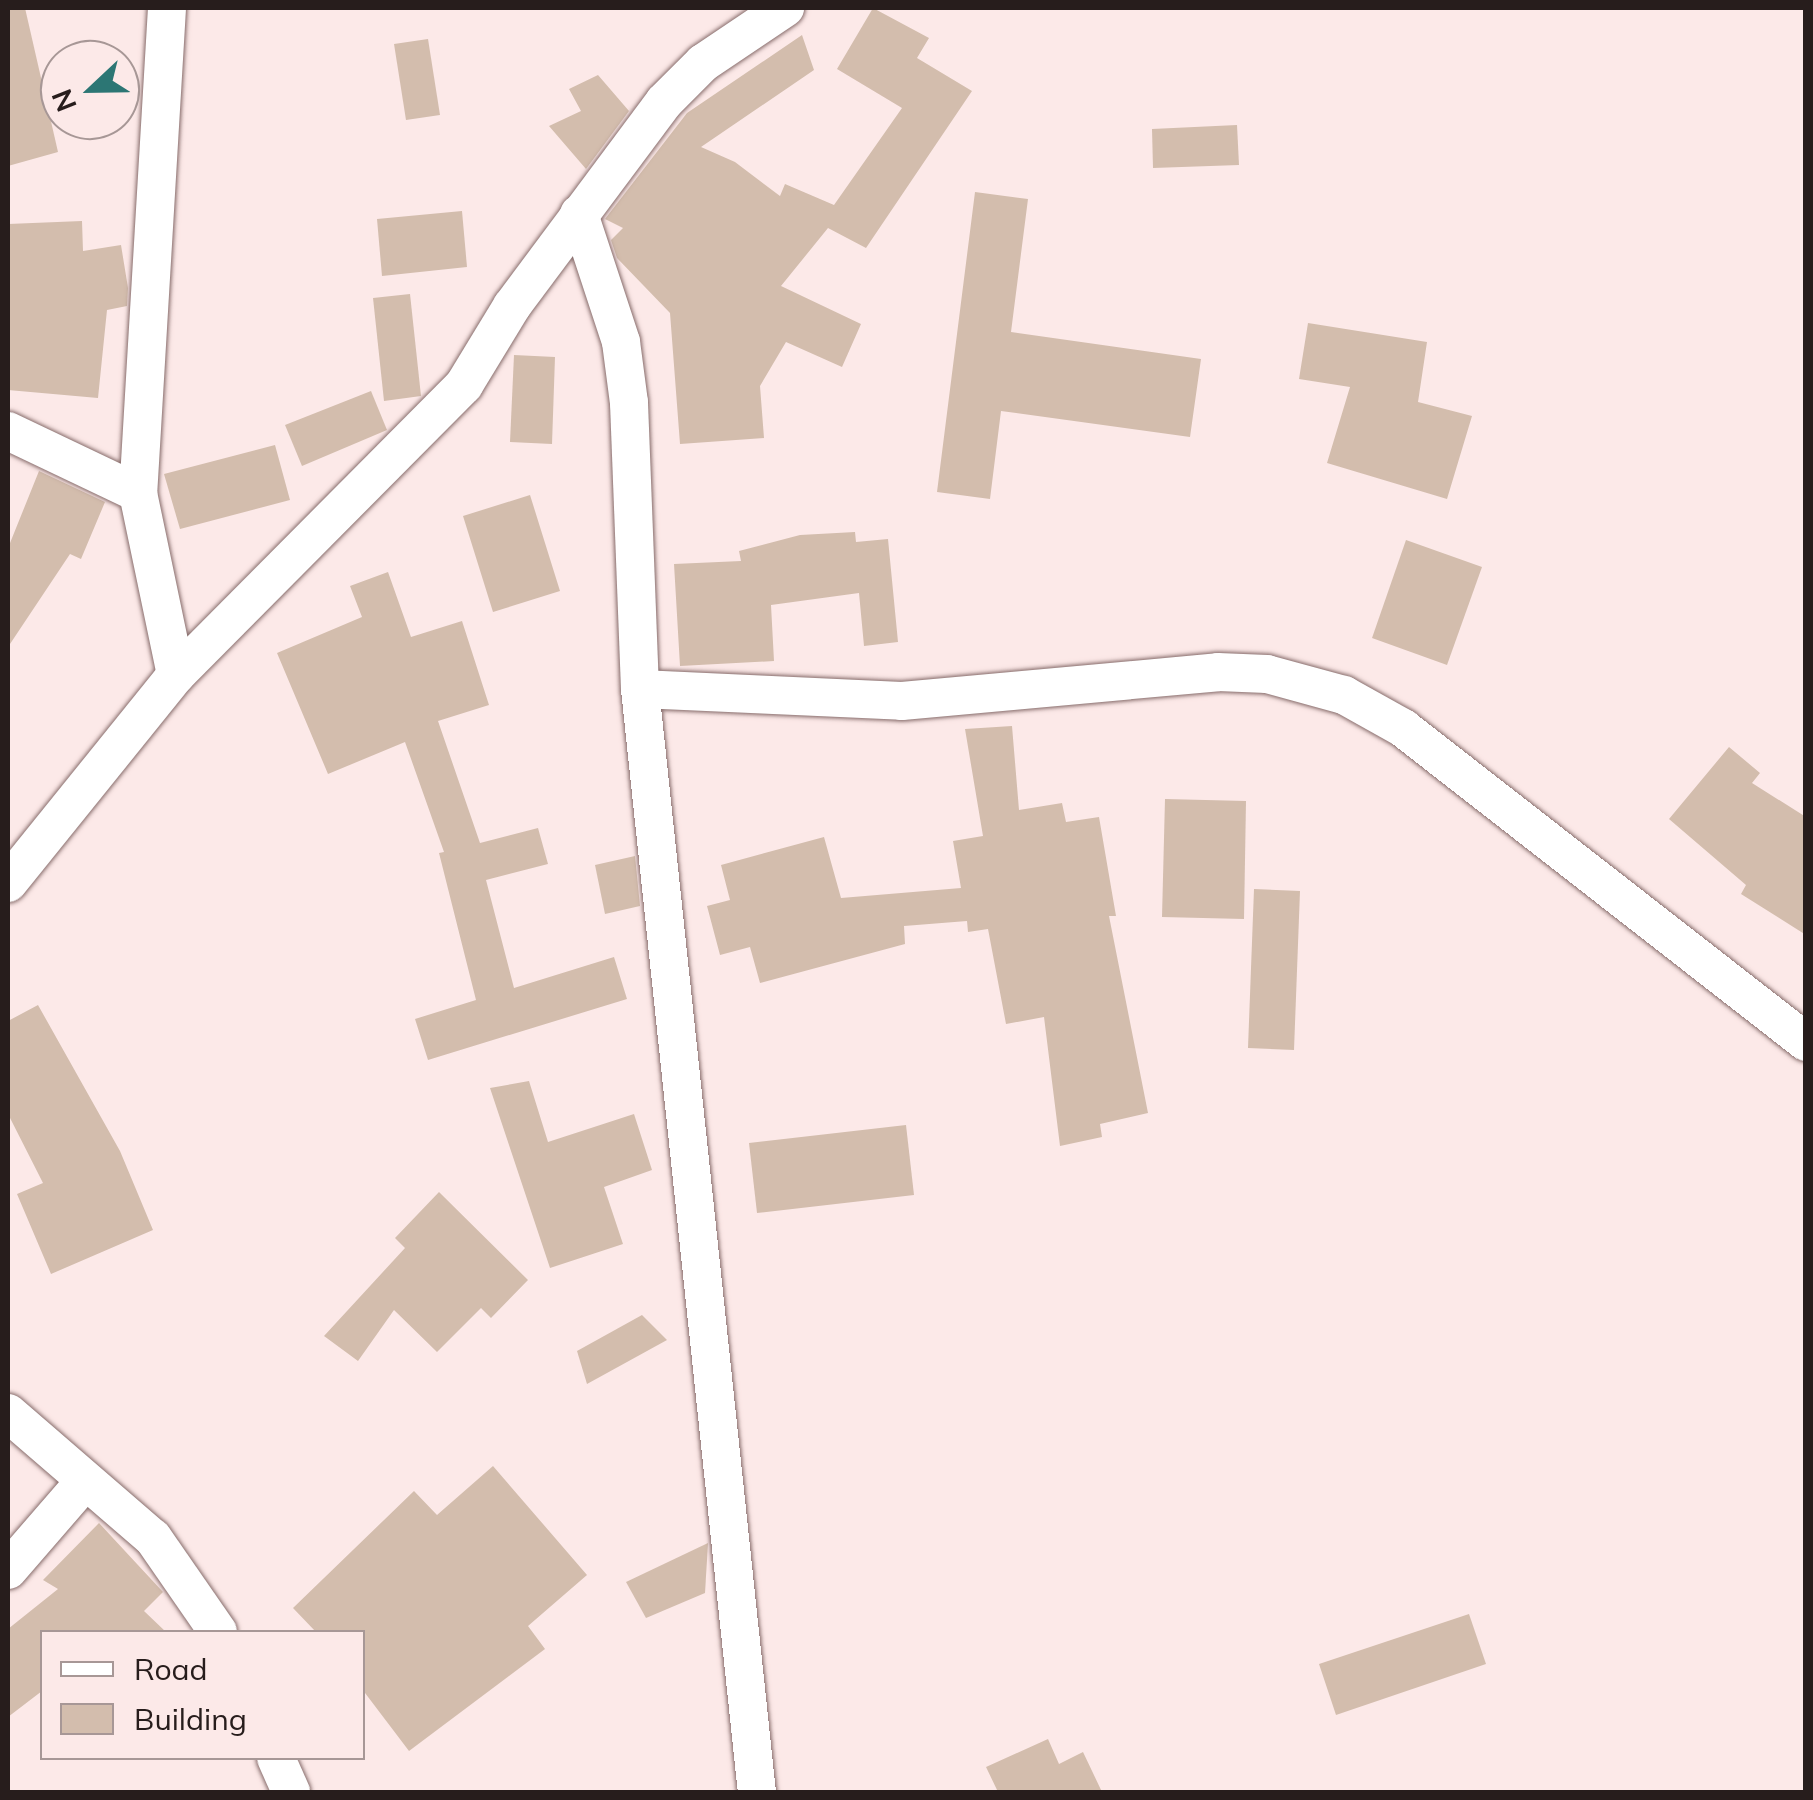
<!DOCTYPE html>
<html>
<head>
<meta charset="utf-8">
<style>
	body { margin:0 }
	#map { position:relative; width:1813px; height:1800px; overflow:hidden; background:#fce9e8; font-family:Mulish,sans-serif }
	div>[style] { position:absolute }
	.building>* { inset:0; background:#d3bdad }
	.roads { filter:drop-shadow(0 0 2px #876c6b) drop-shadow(0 0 2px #876c6b) }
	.street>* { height:38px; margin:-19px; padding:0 19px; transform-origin:19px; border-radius:19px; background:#fff }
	span { translate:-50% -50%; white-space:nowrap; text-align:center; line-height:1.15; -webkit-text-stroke:9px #fce9e8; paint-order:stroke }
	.frame { position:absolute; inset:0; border:10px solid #271d1c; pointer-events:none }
	.legend { position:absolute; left:40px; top:1630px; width:325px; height:130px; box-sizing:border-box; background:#fce9e8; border:2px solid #a79796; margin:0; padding:12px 18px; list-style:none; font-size:30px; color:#271d1c }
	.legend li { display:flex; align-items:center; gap:20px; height:50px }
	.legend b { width:50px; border:2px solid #a79796 }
	.north { position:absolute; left:40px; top:40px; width:100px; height:100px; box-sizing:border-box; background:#fce9e8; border:2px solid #a79796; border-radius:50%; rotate:248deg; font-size:28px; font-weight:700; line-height:40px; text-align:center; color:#271d1c }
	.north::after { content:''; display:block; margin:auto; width:35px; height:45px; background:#2c7674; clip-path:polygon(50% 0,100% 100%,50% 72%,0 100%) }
</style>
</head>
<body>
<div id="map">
	<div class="building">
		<i style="clip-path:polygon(8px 8px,25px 8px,58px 152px,8px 166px)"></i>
		<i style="clip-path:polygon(873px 8px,929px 38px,917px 58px,972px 91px,866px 248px,828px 228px,781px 286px,861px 324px,842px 367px,786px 342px,760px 386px,764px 438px,680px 444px,670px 313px,617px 258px,611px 240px,623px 228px,605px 219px,687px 113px,802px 35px,814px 70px,701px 147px,735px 162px,780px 196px,785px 184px,834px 205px,902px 108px,837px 69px)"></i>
		<i style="clip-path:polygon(428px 39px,440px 115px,406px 120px,394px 44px)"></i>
		<i style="clip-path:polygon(598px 75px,629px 111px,586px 169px,549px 126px,581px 111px,569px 89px)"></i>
		<i style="clip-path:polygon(1237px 125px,1239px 165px,1153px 168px,1152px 129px)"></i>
		<i style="clip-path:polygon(975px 192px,1028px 199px,1011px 332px,1201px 359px,1190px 437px,1001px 411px,990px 499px,937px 492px)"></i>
		<i style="clip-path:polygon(462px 211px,467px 267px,382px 276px,377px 219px)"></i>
		<i style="clip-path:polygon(82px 221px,83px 251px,121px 245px,128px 288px,127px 306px,107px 310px,98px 398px,8px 390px,8px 224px)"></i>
		<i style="clip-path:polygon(410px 294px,421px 396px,384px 401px,373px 298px)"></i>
		<i style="clip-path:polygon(1308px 323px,1427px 342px,1418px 402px,1472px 416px,1447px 499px,1327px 463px,1350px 387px,1299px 379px)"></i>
		<i style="clip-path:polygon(514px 355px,555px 357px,552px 444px,510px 442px)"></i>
		<i style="clip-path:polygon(371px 391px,387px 430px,302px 466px,285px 425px)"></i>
		<i style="clip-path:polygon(275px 445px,290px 500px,180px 529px,164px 474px)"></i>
		<i style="clip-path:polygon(39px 471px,105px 502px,81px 559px,70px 554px,8px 647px,8px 548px)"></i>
		<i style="clip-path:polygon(530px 495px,560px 591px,493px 612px,463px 516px)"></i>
		<i style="clip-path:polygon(855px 532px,856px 542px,888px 539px,898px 642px,864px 646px,859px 593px,771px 605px,774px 661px,680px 666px,674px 564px,741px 561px,739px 551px,800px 535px)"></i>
		<i style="clip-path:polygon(1406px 540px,1482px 567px,1447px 665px,1372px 638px)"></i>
		<i style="clip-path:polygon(388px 572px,411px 637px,462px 621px,489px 705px,438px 721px,480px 843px,538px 828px,548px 864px,486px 880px,514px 988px,614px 957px,627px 999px,428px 1060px,415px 1019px,476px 1000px,439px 853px,444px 852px,405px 742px,328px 774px,277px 653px,362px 617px,350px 586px)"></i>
		<i style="clip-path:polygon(1012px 726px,1019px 810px,1062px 803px,1066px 822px,1099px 817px,1116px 916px,1109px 916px,1148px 1113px,1100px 1124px,1102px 1137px,1060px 1146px,1044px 1017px,1006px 1024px,988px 929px,968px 932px,967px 921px,904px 926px,905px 944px,760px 983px,750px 947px,720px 955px,707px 906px,730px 900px,721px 865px,824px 837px,841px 898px,961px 888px,953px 841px,983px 836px,965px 729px)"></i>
		<i style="clip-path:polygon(1729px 747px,1760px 773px,1752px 783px,1806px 817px,1806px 935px,1741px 894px,1746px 885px,1669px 819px)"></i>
		<i style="clip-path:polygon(1165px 799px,1246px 801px,1244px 919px,1162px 917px)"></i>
		<i style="clip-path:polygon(635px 856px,640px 906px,605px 914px,595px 865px)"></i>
		<i style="clip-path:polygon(1254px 889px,1300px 891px,1294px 1050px,1248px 1048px)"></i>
		<i style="clip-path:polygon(38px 1005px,120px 1151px,153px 1230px,51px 1274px,17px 1194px,43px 1183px,8px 1114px,8px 1021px)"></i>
		<i style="clip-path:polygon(529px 1081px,548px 1142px,634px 1114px,652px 1170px,604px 1187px,623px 1244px,550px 1268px,490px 1088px)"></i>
		<i style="clip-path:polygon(906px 1125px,914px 1195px,757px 1213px,749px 1143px)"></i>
		<i style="clip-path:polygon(439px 1192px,528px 1280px,491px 1318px,481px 1308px,437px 1352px,394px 1310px,358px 1361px,324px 1336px,405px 1248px,395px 1238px)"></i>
		<i style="clip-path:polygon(642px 1315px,667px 1340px,587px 1384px,577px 1351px)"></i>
		<i style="clip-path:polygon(493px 1466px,587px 1575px,528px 1626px,545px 1649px,409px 1751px,362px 1689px,362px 1632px,316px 1632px,293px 1608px,414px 1491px,437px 1515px)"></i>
		<i style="clip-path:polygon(99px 1523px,163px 1592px,144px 1611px,166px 1632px,42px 1632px,42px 1691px,8px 1717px,8px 1629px,58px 1589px,43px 1580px)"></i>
		<i style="clip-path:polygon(708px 1543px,705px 1593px,646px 1618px,626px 1582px)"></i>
		<i style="clip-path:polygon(1469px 1614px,1486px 1664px,1336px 1715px,1319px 1664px)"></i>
		<i style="clip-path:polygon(1048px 1739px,1059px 1764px,1083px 1752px,1102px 1792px,998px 1792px,986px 1767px)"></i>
	</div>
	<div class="roads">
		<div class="street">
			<i style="left:167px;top:8px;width:486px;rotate:93.4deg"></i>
			<i style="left:138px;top:493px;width:186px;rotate:78.2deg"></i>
			<i style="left:579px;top:214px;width:135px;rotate:71.8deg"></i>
			<i style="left:621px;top:342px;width:62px;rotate:82.5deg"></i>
			<i style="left:629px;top:403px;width:286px;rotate:87.8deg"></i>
			<i style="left:640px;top:689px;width:1109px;rotate:83.95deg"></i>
			<i style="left:8px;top:431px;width:144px;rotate:25.5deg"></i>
			<i style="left:640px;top:689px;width:262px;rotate:2.6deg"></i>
			<i style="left:902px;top:701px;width:317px;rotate:-5.2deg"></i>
			<i style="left:1218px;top:672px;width:49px;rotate:2.3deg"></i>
			<i style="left:1267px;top:674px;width:80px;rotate:15.3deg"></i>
			<i style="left:1344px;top:695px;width:68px;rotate:29.2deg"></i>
			<i style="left:1403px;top:728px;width:511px;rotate:37.92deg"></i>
			<i style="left:8px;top:883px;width:267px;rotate:-51.1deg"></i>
			<i style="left:176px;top:675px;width:409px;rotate:-45.2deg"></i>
			<i style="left:464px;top:385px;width:92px;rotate:-58.7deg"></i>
			<i style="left:512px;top:306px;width:254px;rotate:-53.3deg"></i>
			<i style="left:664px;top:102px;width:55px;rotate:-45deg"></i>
			<i style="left:703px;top:63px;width:99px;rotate:-33.9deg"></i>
			<i style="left:8px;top:1413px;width:191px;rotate:40.8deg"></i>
			<i style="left:153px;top:1538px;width:114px;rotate:55.3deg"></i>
			<i style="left:8px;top:1570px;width:118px;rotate:-49.1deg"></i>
			<i style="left:276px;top:1758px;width:37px;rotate:66deg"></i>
		</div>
	</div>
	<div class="frame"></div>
	<ul class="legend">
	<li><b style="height:12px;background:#fff"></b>Road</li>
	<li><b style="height:28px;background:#d3bdad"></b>Building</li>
	</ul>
	<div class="north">N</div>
</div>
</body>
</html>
